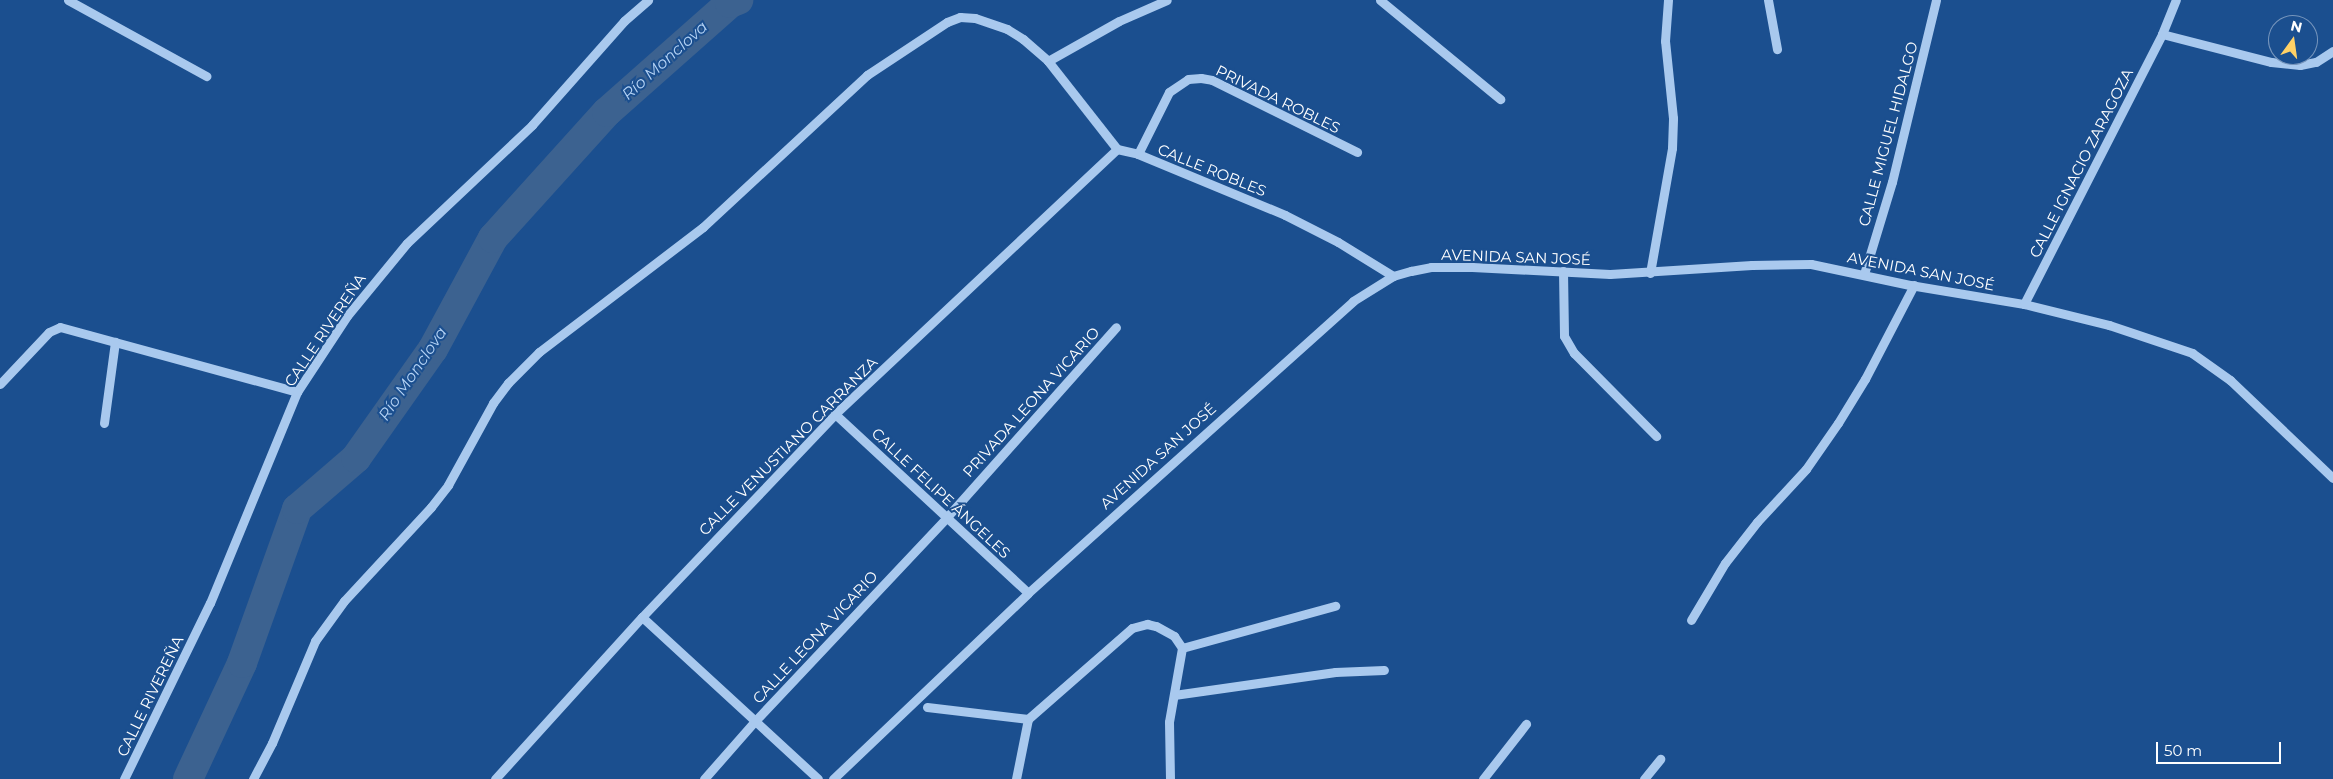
<!DOCTYPE html>
<html>
<head>
<meta charset="utf-8">
<style>
	body { margin:0 }
	#map { position:relative; width:2333px; height:779px; overflow:hidden; background:#1b4f8f; font-family:Montserrat,sans-serif }
	div>[style] { position:absolute }
	.river>* { height:30px; margin:-15px; padding:0 15px; transform-origin:15px; border-radius:15px; background:#3c6290 }
	.minor>* { height:9px; margin:-4.5px; padding:0 4.5px; transform-origin:4.5px; border-radius:4.5px; background:#a9c9ee }
	span { translate:-50% -50%; white-space:nowrap; text-align:center; line-height:1.15; -webkit-text-stroke:4px #1b4f8f; paint-order:stroke }
	.street-label { font-size:15px; color:#fff }
	.water-label { font-size:16px; color:#b5d3f5; font-style:italic }
	.north { position:absolute; left:2268px; top:15px; width:50px; height:50px; box-sizing:border-box; background:#1b4f8f; border:1px solid #7695bc; border-radius:50%; rotate:14deg; font-size:14px; font-weight:700; line-height:20px; text-align:center; color:#fff }
	.north::after { content:''; display:block; margin:auto; width:18px; height:22px; background:#ffd166; clip-path:polygon(50% 0,100% 100%,50% 72%,0 100%) }
	.scale { position:absolute; left:2156px; top:742px; width:125px; height:22px; box-sizing:border-box; border:2px solid #fff; border-top:0; padding-left:6px; font-size:15px; line-height:18px; white-space:nowrap; color:#fff; -webkit-text-stroke:4px #1b4f8f; paint-order:stroke }
</style>
</head>
<body>
<div id="map">
	<div class="river">
		<i style="left:188px;top:779px;width:128px;rotate:-65deg"></i>
		<i style="left:242px;top:663px;width:164px;rotate:-70.3deg"></i>
		<i style="left:297px;top:509px;width:78px;rotate:-40.8deg"></i>
		<i style="left:356px;top:458px;width:133px;rotate:-54.8deg"></i>
		<i style="left:433px;top:349px;width:126px;rotate:-61.6deg"></i>
		<i style="left:493px;top:238px;width:170px;rotate:-47.9deg"></i>
		<i style="left:607px;top:112px;width:164px;rotate:-41.5deg"></i>
		<i style="left:730px;top:3px;width:9px;rotate:-21deg"></i>
	</div>
	<div class="minor">
		<i style="left:68px;top:0;width:158px;rotate:28.8deg"></i>
		<i style="left:1380px;top:0;width:156px;rotate:39.5deg"></i>
		<i style="left:1768px;top:0;width:50px;rotate:79.6deg"></i>
		<i style="left:2162px;top:34px;width:113px;rotate:14.4deg"></i>
		<i style="left:2271px;top:62px;width:29px;rotate:6deg"></i>
		<i style="left:2300px;top:65px;width:16px;rotate:-11deg"></i>
		<i style="left:2316px;top:62px;width:20px;rotate:-33deg"></i>
		<i style="left:1048px;top:61px;width:81px;rotate:-29.4deg"></i>
		<i style="left:1119px;top:21px;width:52px;rotate:-23.6deg"></i>
		<i style="left:1138px;top:154px;width:69px;rotate:-63.4deg"></i>
		<i style="left:1169px;top:92px;width:23px;rotate:-34deg"></i>
		<i style="left:1188px;top:79px;width:13px;rotate:-4deg"></i>
		<i style="left:1201px;top:78px;width:11px;rotate:10deg"></i>
		<i style="left:1212px;top:80px;width:162px;rotate:26.4deg"></i>
		<i style="left:1563px;top:271px;width:65px;rotate:89.1deg"></i>
		<i style="left:1564px;top:336px;width:20px;rotate:60deg"></i>
		<i style="left:1574px;top:353px;width:117px;rotate:45.3deg"></i>
		<i style="left:1650px;top:273px;width:127px;rotate:-80deg"></i>
		<i style="left:1672px;top:148px;width:30px;rotate:-88deg"></i>
		<i style="left:1673px;top:118px;width:77px;rotate:-95.9deg"></i>
		<i style="left:1665px;top:41px;width:41px;rotate:-85.8deg"></i>
		<i style="left:1864px;top:274px;width:96px;rotate:-73.1deg"></i>
		<i style="left:1892px;top:182px;width:187px;rotate:-76.4deg"></i>
		<i style="left:2024px;top:304px;width:303px;rotate:-62.9deg"></i>
		<i style="left:2162px;top:34px;width:37px;rotate:-68deg"></i>
		<i style="left:0;top:384px;width:71px;rotate:-46.7deg"></i>
		<i style="left:49px;top:332px;width:12px;rotate:-24deg"></i>
		<i style="left:60px;top:327px;width:246px;rotate:15.3deg"></i>
		<i style="left:835px;top:414px;width:263px;rotate:42.8deg"></i>
		<i style="left:104px;top:423px;width:82px;rotate:-82.3deg"></i>
		<i style="left:642px;top:617px;width:239px;rotate:42.6deg"></i>
		<i style="left:1691px;top:620px;width:66px;rotate:-59.2deg"></i>
		<i style="left:1725px;top:563px;width:52px;rotate:-52deg"></i>
		<i style="left:1757px;top:522px;width:72px;rotate:-47.2deg"></i>
		<i style="left:1806px;top:469px;width:56px;rotate:-55.2deg"></i>
		<i style="left:1838px;top:423px;width:52px;rotate:-58.5deg"></i>
		<i style="left:1865px;top:379px;width:106px;rotate:-62.5deg"></i>
		<i style="left:1182px;top:648px;width:159px;rotate:-15.4deg"></i>
		<i style="left:1174px;top:695px;width:163px;rotate:-8.1deg"></i>
		<i style="left:1335px;top:672px;width:49px;rotate:-2.3deg"></i>
		<i style="left:927px;top:707px;width:102px;rotate:6.8deg"></i>
		<i style="left:124px;top:779px;width:196px;rotate:-64deg"></i>
		<i style="left:210px;top:603px;width:228px;rotate:-67.6deg"></i>
		<i style="left:297px;top:392px;width:91px;rotate:-56.7deg"></i>
		<i style="left:347px;top:316px;width:94px;rotate:-50.6deg"></i>
		<i style="left:407px;top:243px;width:172px;rotate:-43.3deg"></i>
		<i style="left:532px;top:125px;width:139px;rotate:-48.5deg"></i>
		<i style="left:624px;top:21px;width:32px;rotate:-41deg"></i>
		<i style="left:253px;top:779px;width:41px;rotate:-62.2deg"></i>
		<i style="left:272px;top:743px;width:111px;rotate:-67.1deg"></i>
		<i style="left:315px;top:641px;width:49px;rotate:-54.1deg"></i>
		<i style="left:344px;top:601px;width:128px;rotate:-47.2deg"></i>
		<i style="left:431px;top:507px;width:28px;rotate:-52deg"></i>
		<i style="left:448px;top:485px;width:94px;rotate:-61.2deg"></i>
		<i style="left:493px;top:403px;width:25px;rotate:-53deg"></i>
		<i style="left:508px;top:383px;width:44px;rotate:-45deg"></i>
		<i style="left:539px;top:352px;width:206px;rotate:-37.3deg"></i>
		<i style="left:703px;top:227px;width:224px;rotate:-42.8deg"></i>
		<i style="left:867px;top:75px;width:96px;rotate:-33.5deg"></i>
		<i style="left:947px;top:22px;width:14px;rotate:-21deg"></i>
		<i style="left:960px;top:17px;width:15px;rotate:4deg"></i>
		<i style="left:975px;top:18px;width:34px;rotate:19deg"></i>
		<i style="left:1007px;top:29px;width:19px;rotate:32deg"></i>
		<i style="left:1023px;top:39px;width:33px;rotate:41deg"></i>
		<i style="left:1048px;top:61px;width:112px;rotate:51.9deg"></i>
		<i style="left:1117px;top:149px;width:22px;rotate:13deg"></i>
		<i style="left:1138px;top:154px;width:159px;rotate:22.5deg"></i>
		<i style="left:1285px;top:215px;width:59px;rotate:27deg"></i>
		<i style="left:1338px;top:242px;width:65px;rotate:31.7deg"></i>
		<i style="left:495px;top:779px;width:219px;rotate:-47.8deg"></i>
		<i style="left:642px;top:617px;width:280px;rotate:-46.4deg"></i>
		<i style="left:835px;top:414px;width:387px;rotate:-43.2deg"></i>
		<i style="left:704px;top:779px;width:77px;rotate:-48.7deg"></i>
		<i style="left:755px;top:721px;width:280px;rotate:-46.7deg"></i>
		<i style="left:947px;top:517px;width:254px;rotate:-48.3deg"></i>
		<i style="left:833px;top:779px;width:269px;rotate:-43.6deg"></i>
		<i style="left:1028px;top:593px;width:437px;rotate:-41.9deg"></i>
		<i style="left:1353px;top:301px;width:47px;rotate:-32deg"></i>
		<i style="left:1393px;top:276px;width:19px;rotate:-16deg"></i>
		<i style="left:1411px;top:271px;width:20px;rotate:-11deg"></i>
		<i style="left:1431px;top:267px;width:41px"></i>
		<i style="left:1472px;top:267px;width:138px;rotate:2.9deg"></i>
		<i style="left:1610px;top:274px;width:142px;rotate:-3.6deg"></i>
		<i style="left:1752px;top:265px;width:59px;rotate:-1deg"></i>
		<i style="left:1811px;top:264px;width:101px;rotate:12deg"></i>
		<i style="left:1910px;top:285px;width:116px;rotate:9.5deg"></i>
		<i style="left:2024px;top:304px;width:88px;rotate:13.9deg"></i>
		<i style="left:2109px;top:325px;width:88px;rotate:18.6deg"></i>
		<i style="left:2192px;top:353px;width:47px;rotate:35.4deg"></i>
		<i style="left:2230px;top:380px;width:142px;rotate:43.6deg"></i>
		<i style="left:1016px;top:779px;width:61px;rotate:-78.7deg"></i>
		<i style="left:1028px;top:719px;width:138px;rotate:-41.2deg"></i>
		<i style="left:1132px;top:628px;width:16px;rotate:-15deg"></i>
		<i style="left:1147px;top:624px;width:9px;rotate:13deg"></i>
		<i style="left:1156px;top:626px;width:21px;rotate:29deg"></i>
		<i style="left:1174px;top:636px;width:14px;rotate:56deg"></i>
		<i style="left:1182px;top:648px;width:75px;rotate:100deg"></i>
		<i style="left:1169px;top:722px;width:57px;rotate:89deg"></i>
		<i style="left:1483px;top:779px;width:70px;rotate:-52deg"></i>
		<i style="left:1644px;top:779px;width:26px;rotate:-51deg"></i>
	</div>
	<div class="street-label">
		<span style="left:1278px;top:99px;rotate:26deg">PRIVADA ROBLES</span>
		<span style="left:1888px;top:134px;rotate:-75deg">CALLE MIGUEL HIDALGO</span>
		<span style="left:2081px;top:163px;rotate:-63deg">CALLE IGNACIO ZARAGOZA</span>
		<span style="left:1212px;top:170px;rotate:22deg">CALLE ROBLES</span>
		<span style="left:1516px;top:257px;rotate:2deg">AVENIDA SAN JOSÉ</span>
		<span style="left:1921px;top:271px;rotate:11deg">AVENIDA SAN JOSÉ</span>
		<span style="left:325px;top:330px;rotate:-56deg">CALLE RIVEREÑA</span>
		<span style="left:1031px;top:402px;rotate:-48deg">PRIVADA LEONA VICARIO</span>
		<span style="left:788px;top:446px;rotate:-45deg">CALLE VENUSTIANO CARRANZA</span>
		<span style="left:1158px;top:456px;rotate:-42deg">AVENIDA SAN JOSÉ</span>
		<span style="left:941px;top:493px;rotate:43deg">CALLE FELIPE ÁNGELES</span>
		<span style="left:815px;top:637px;rotate:-47deg">CALLE LEONA VICARIO</span>
		<span style="left:150px;top:696px;rotate:-64deg">CALLE RIVEREÑA</span>
	</div>
	<div class="water-label">
		<span style="left:665px;top:61px;rotate:-42deg">Río Monclova</span>
		<span style="left:413px;top:374px;rotate:-56deg">Río Monclova</span>
	</div>
	<div class="north">N</div>
	<div class="scale">50 m</div>
</div>
</body>
</html>
